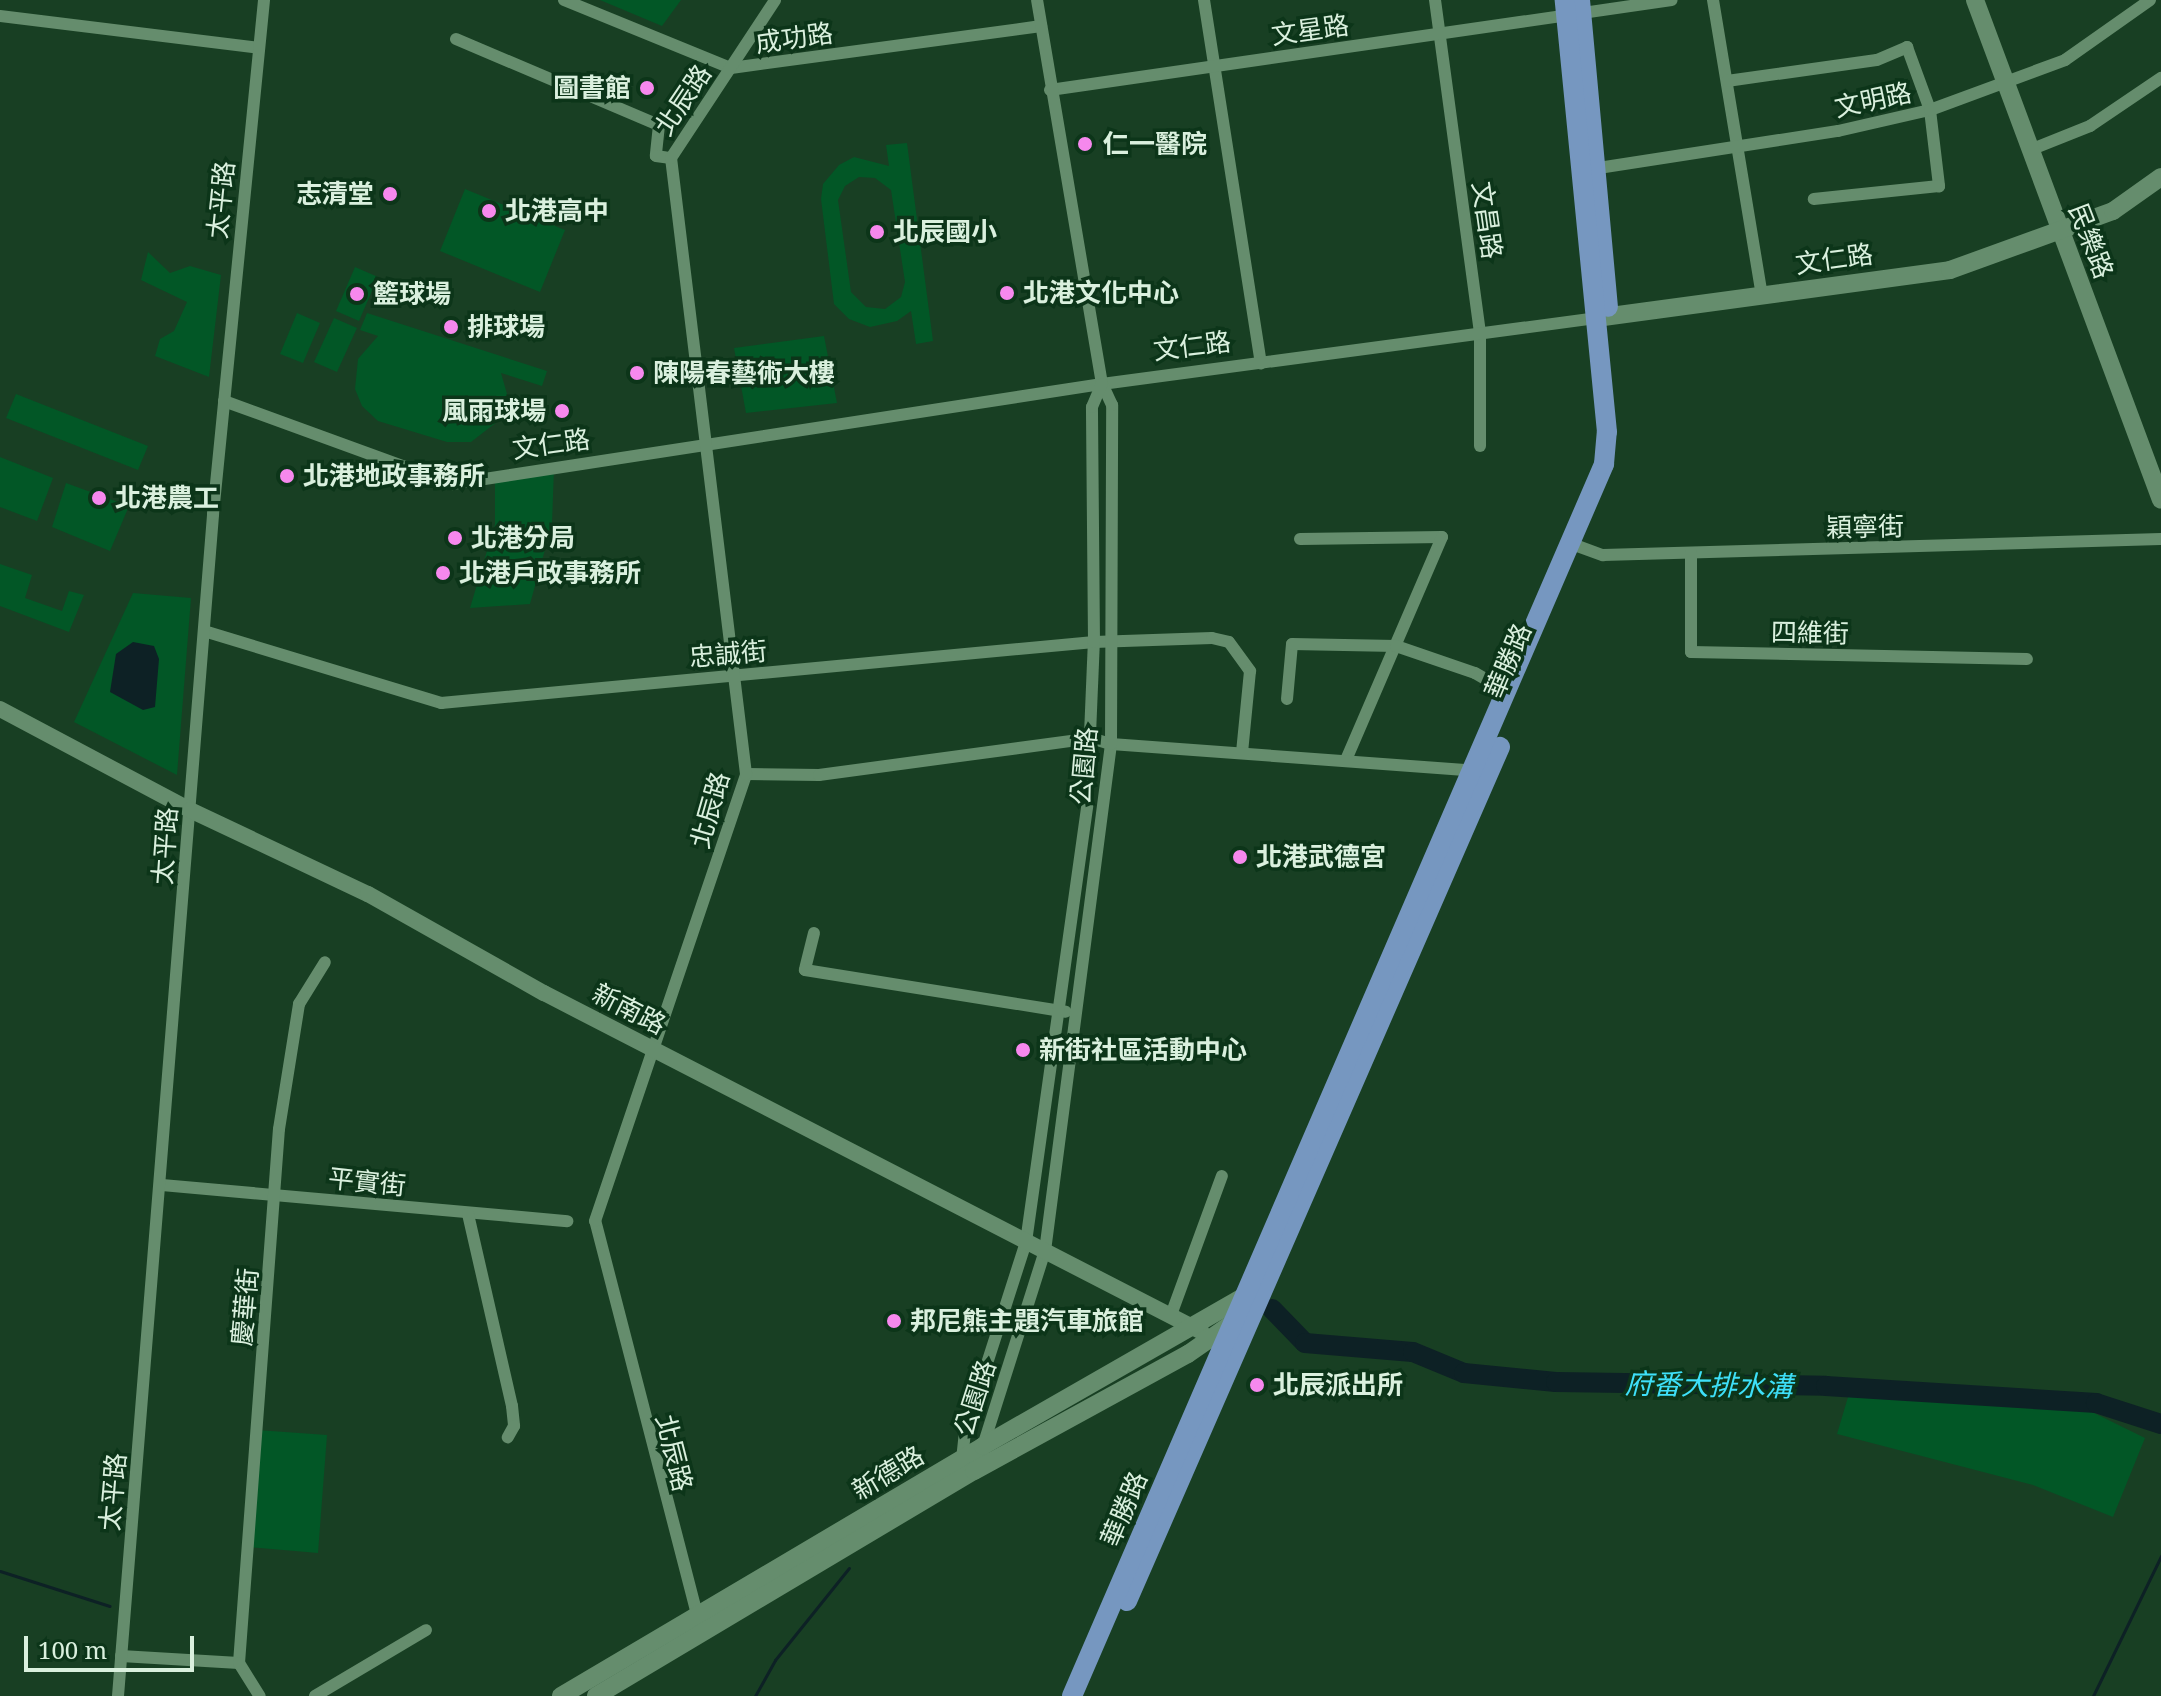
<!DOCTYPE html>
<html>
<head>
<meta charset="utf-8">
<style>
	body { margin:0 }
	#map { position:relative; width:2161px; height:1696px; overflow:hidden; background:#183f23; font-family:"Noto Serif","Noto Sans TC",serif }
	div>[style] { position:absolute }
	.green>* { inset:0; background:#025726 }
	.water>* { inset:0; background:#0d2125 }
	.stream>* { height:3px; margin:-1.5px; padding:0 1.5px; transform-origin:1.5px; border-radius:1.5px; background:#0d2125 }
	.river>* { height:20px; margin:-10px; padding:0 10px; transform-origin:10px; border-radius:10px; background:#0d2125 }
	.minor>* { height:12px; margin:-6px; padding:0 6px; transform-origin:6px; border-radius:6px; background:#658d6d }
	.tertiary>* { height:16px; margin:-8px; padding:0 8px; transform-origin:8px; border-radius:8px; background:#658d6d }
	.secondary>* { height:18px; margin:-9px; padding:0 9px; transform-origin:9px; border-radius:9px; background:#658d6d }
	.primary>* { height:20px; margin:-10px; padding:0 10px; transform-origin:10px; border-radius:10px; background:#7697c0 }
	.dots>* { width:22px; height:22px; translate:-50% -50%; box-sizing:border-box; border:4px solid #0c3519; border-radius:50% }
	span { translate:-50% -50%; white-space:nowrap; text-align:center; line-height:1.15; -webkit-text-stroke:7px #0c3519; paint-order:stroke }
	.street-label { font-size:26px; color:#daf0de }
	.poi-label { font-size:26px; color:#daf0de; font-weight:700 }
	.right { translate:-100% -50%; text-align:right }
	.left { translate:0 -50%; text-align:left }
	.water-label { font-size:28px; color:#3ee0f9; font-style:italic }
	.scale { position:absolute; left:24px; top:1636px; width:170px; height:36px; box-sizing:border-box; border:4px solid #daf0de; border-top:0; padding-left:10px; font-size:24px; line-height:28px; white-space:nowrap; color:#daf0de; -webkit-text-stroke:6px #0c3519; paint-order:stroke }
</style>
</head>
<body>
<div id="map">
	<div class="green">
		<i style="clip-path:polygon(600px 0,681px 0,662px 26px)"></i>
		<i style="clip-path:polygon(evenodd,907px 143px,933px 341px,916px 344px,911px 311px,897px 321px,870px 327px,849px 319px,834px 304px,821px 199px,823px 184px,839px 165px,854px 157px,889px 166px,886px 145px,907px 143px,859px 177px,875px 178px,891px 190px,905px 282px,901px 297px,885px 309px,866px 307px,851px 292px,838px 200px,845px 186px,859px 177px)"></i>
		<i style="clip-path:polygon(465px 189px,565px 230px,540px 292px,440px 251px)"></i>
		<i style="clip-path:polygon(148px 252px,170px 273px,190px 266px,221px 275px,209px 377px,155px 356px,160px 339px,174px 331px,187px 302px,141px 280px)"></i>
		<i style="clip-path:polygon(355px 267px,378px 277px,359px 321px,336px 311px)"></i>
		<i style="clip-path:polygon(297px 313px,320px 323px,303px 363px,280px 354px)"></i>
		<i style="clip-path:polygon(367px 313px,547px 371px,542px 386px,501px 373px,507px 394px,502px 418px,471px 442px,447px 442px,378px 421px,362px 406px,355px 389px,358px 359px,378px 336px,360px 330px)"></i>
		<i style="clip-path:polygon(334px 318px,357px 328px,337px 372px,314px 362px)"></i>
		<i style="clip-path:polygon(824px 336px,837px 403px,746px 413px,734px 348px)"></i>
		<i style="clip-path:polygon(16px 394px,148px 446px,138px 470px,6px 418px)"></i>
		<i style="clip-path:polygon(0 457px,53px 478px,37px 521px,0 507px)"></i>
		<i style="clip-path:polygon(554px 469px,552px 524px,530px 604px,470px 608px,495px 524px,495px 478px)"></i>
		<i style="clip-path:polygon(66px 483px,129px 506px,110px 551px,52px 527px)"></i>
		<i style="clip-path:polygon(0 564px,32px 575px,25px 598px,62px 611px,69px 591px,84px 595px,69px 632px,0 606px)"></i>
		<i style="clip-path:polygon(133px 593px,191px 598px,177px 775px,74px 722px)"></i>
		<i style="clip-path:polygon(1916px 1396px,2088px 1410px,2145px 1438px,2113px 1517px,2033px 1485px,1837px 1434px,1848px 1397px)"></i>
		<i style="clip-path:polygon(257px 1430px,327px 1435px,318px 1553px,247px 1547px)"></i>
	</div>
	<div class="water">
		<i style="clip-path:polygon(133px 642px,154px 646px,159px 659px,155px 707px,143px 710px,110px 692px,116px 654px)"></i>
	</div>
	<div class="stream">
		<i style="left:0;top:1571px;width:115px;rotate:17.7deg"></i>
		<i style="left:755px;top:1696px;width:41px;rotate:-60.9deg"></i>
		<i style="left:775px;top:1660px;width:118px;rotate:-51.2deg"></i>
		<i style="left:2093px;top:1696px;width:156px;rotate:-64.1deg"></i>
	</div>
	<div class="river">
		<i style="left:1272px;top:1309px;width:47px;rotate:45.9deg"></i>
		<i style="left:1305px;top:1343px;width:108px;rotate:4.8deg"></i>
		<i style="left:1413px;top:1352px;width:55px;rotate:22.4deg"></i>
		<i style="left:1464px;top:1373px;width:92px;rotate:5.6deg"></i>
		<i style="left:1556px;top:1382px;width:270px;rotate:0.8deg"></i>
		<i style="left:1826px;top:1386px;width:271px;rotate:3.6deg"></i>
		<i style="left:2096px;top:1403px;width:68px;rotate:17.9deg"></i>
	</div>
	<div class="minor">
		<i style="left:564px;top:0;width:180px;rotate:22.2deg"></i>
		<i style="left:731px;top:68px;width:313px;rotate:-7.7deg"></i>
		<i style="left:1204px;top:0;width:368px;rotate:81.1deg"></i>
		<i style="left:1435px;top:0;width:336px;rotate:82.3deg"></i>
		<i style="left:1480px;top:333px;width:113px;rotate:90deg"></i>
		<i style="left:1713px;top:0;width:299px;rotate:80.6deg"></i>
		<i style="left:0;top:16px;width:261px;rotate:7deg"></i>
		<i style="left:456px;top:39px;width:220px;rotate:23deg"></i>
		<i style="left:659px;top:125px;width:31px;rotate:96deg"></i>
		<i style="left:656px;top:156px;width:15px;rotate:8deg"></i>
		<i style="left:1727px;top:81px;width:151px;rotate:-8deg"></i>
		<i style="left:1877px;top:60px;width:33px;rotate:-23deg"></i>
		<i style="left:1907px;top:47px;width:67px;rotate:69.9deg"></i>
		<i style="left:1930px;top:110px;width:77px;rotate:83.2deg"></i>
		<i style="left:1939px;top:186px;width:126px;rotate:174.1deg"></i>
		<i style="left:1050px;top:90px;width:628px;rotate:-8.23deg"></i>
		<i style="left:2030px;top:150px;width:65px;rotate:-21.8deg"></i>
		<i style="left:2090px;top:126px;width:86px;rotate:-34.1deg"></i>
		<i style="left:1592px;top:169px;width:249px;rotate:-8.8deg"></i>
		<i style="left:1838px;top:131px;width:94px;rotate:-12.9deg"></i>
		<i style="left:1930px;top:110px;width:144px;rotate:-20.3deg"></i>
		<i style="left:2065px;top:60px;width:104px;rotate:-35.2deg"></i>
		<i style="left:224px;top:401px;width:243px;rotate:20deg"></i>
		<i style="left:452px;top:484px;width:658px;rotate:-8.75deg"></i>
		<i style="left:1102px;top:384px;width:498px;rotate:-7.6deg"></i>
		<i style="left:1300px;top:539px;width:142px;rotate:-0.8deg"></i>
		<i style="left:1442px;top:537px;width:243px;rotate:113.3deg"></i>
		<i style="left:1572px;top:544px;width:33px;rotate:20deg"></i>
		<i style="left:1603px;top:555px;width:558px;rotate:-1.64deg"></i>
		<i style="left:1691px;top:553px;width:99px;rotate:90deg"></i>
		<i style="left:1691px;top:652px;width:336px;rotate:1.2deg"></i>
		<i style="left:204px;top:631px;width:248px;rotate:16.9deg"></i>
		<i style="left:441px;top:703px;width:656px;rotate:-5.34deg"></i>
		<i style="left:1094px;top:642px;width:118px;rotate:-1.9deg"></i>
		<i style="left:1212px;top:638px;width:17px;rotate:13deg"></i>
		<i style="left:1229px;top:642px;width:36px;rotate:54deg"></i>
		<i style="left:1250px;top:671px;width:82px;rotate:95.6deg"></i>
		<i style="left:1287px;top:699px;width:55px;rotate:-84.8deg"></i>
		<i style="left:1292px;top:644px;width:104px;rotate:1.1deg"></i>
		<i style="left:1396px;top:646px;width:83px;rotate:18.9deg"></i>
		<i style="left:1475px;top:673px;width:38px;rotate:30deg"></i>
		<i style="left:746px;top:774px;width:73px;rotate:0.8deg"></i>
		<i style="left:819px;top:775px;width:275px;rotate:-7.7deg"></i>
		<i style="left:1091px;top:738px;width:21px;rotate:17deg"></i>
		<i style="left:1111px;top:744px;width:365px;rotate:4.2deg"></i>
		<i style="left:814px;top:933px;width:38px;rotate:104deg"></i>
		<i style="left:805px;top:970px;width:264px;rotate:9.1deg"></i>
		<i style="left:162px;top:1185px;width:407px;rotate:5.1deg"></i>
		<i style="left:468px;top:1214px;width:197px;rotate:77.1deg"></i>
		<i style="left:512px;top:1406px;width:20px;rotate:84deg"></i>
		<i style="left:514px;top:1426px;width:13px;rotate:119deg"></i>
		<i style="left:1171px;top:1315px;width:148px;rotate:-69.9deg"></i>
		<i style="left:983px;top:1446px;width:205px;rotate:-72.4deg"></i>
		<i style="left:1045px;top:1251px;width:511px;rotate:-82.58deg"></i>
		<i style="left:1111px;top:744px;width:339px;rotate:-89.8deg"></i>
		<i style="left:1112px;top:405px;width:23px;rotate:-115deg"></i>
		<i style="left:1102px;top:384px;width:389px;rotate:-99.6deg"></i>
		<i style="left:962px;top:1460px;width:28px;rotate:-84deg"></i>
		<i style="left:965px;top:1432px;width:200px;rotate:-72.2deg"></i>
		<i style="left:1026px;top:1242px;width:440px;rotate:-82deg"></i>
		<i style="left:1087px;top:806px;width:164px;rotate:-87.6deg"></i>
		<i style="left:1094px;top:642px;width:235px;rotate:-90.5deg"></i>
		<i style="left:1092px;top:407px;width:25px;rotate:-67deg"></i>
		<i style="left:699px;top:1622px;width:414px;rotate:-104.5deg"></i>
		<i style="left:595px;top:1221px;width:472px;rotate:-71.3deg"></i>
		<i style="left:746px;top:774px;width:621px;rotate:-96.94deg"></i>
		<i style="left:671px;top:158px;width:189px;rotate:-56.6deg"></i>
		<i style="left:121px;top:1656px;width:118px;rotate:3.4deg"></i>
		<i style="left:239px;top:1663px;width:535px;rotate:-85.72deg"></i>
		<i style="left:279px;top:1129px;width:127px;rotate:-80.9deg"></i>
		<i style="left:299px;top:1004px;width:49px;rotate:-58.2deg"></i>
		<i style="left:239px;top:1663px;width:39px;rotate:58deg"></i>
		<i style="left:118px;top:1696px;width:1186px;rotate:-85.4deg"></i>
		<i style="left:213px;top:514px;width:517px;rotate:-84.33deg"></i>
		<i style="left:315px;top:1696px;width:129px;rotate:-30.7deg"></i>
	</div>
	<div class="tertiary">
		<i style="left:0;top:709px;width:215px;rotate:28deg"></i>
		<i style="left:190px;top:810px;width:197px;rotate:25.3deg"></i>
		<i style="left:368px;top:894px;width:202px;rotate:29.4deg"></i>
		<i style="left:544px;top:993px;width:740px;rotate:27.26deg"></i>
	</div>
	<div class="secondary">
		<i style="left:1975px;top:0;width:533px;rotate:69.59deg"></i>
		<i style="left:1596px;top:318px;width:357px;rotate:-7.7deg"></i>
		<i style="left:1950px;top:270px;width:173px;rotate:-19.9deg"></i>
		<i style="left:2113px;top:211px;width:59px;rotate:-35.3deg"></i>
		<i style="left:561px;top:1696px;width:490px;rotate:-30.6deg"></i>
		<i style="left:983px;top:1446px;width:300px;rotate:-29.8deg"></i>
		<i style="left:1243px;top:1297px;width:7px;rotate:27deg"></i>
		<i style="left:596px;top:1696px;width:440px;rotate:-30.8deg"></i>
		<i style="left:974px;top:1471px;width:244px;rotate:-28.7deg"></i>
		<i style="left:1188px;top:1354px;width:61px;rotate:-35deg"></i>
	</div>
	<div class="primary">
		<i style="left:1580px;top:0;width:308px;rotate:84.8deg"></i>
		<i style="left:1127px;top:1601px;width:932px;rotate:-66.41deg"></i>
		<i style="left:1072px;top:1696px;width:1342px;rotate:-66.64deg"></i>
		<i style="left:1604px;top:464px;width:32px;rotate:-85deg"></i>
		<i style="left:1607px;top:432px;width:434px;rotate:-95.6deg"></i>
	</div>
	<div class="dots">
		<i style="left:647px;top:88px;background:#f688ed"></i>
		<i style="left:1085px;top:144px;background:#f688ed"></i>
		<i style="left:390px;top:194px;background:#f688ed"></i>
		<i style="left:489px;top:211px;background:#f688ed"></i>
		<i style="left:877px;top:232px;background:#f688ed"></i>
		<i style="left:1007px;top:293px;background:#f688ed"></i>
		<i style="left:357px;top:294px;background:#f688ed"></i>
		<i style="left:451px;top:327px;background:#f688ed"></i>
		<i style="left:637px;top:373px;background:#f688ed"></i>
		<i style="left:562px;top:411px;background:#f688ed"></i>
		<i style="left:287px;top:476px;background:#f688ed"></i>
		<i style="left:99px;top:498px;background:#f688ed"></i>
		<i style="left:455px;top:538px;background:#f688ed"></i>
		<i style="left:443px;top:573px;background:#f688ed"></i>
		<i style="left:1240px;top:857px;background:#f688ed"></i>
		<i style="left:1023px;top:1050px;background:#f688ed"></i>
		<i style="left:894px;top:1321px;background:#f688ed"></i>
		<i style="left:1257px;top:1385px;background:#f688ed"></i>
	</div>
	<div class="street-label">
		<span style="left:1310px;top:30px;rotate:-8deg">文星路</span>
		<span style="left:794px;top:38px;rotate:-8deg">成功路</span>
		<span style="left:683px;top:100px;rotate:-56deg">北辰路</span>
		<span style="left:1873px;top:100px;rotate:-12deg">文明路</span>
		<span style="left:221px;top:200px;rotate:-84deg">太平路</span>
		<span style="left:1487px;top:220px;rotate:82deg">文昌路</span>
		<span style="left:2091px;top:241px;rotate:69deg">民樂路</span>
		<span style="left:1834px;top:259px;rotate:-8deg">文仁路</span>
		<span style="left:1192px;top:346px;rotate:-7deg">文仁路</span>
		<span style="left:551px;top:444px;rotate:-8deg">文仁路</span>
		<span style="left:1865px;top:527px;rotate:-1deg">穎寧街</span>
		<span style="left:1810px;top:633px;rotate:1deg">四維街</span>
		<span style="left:728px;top:654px;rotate:-5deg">忠誠街</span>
		<span style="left:1508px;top:661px;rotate:-67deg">華勝路</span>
		<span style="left:1084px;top:766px;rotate:-85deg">公園路</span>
		<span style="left:710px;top:810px;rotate:-74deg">北辰路</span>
		<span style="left:165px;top:846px;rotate:-86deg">太平路</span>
		<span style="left:629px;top:1009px;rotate:27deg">新南路</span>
		<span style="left:367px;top:1182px;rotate:6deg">平實街</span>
		<span style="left:245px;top:1307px;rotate:-85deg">慶華街</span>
		<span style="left:975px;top:1398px;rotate:-72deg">公園路</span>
		<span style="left:674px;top:1453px;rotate:76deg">北辰路</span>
		<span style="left:888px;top:1473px;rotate:-31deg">新德路</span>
		<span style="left:113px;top:1492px;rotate:-85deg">太平路</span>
		<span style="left:1124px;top:1509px;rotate:-67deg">華勝路</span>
	</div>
	<div class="poi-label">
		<span class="right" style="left:631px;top:88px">圖書館</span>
		<span class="left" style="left:1103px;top:144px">仁一醫院</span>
		<span class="right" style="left:374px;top:194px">志清堂</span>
		<span class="left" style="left:505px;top:211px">北港高中</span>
		<span class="left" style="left:893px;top:232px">北辰國小</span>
		<span class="left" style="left:1023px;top:293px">北港文化中心</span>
		<span class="left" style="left:373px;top:294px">籃球場</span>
		<span class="left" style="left:467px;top:327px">排球場</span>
		<span class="left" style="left:653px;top:373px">陳陽春藝術大樓</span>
		<span class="right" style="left:546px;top:411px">風雨球場</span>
		<span class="left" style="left:303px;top:476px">北港地政事務所</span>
		<span class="left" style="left:115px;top:498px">北港農工</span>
		<span class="left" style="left:471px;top:538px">北港分局</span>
		<span class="left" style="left:459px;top:573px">北港戶政事務所</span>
		<span class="left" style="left:1256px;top:857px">北港武德宮</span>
		<span class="left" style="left:1039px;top:1050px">新街社區活動中心</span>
		<span class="left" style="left:910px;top:1321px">邦尼熊主題汽車旅館</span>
		<span class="left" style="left:1273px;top:1385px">北辰派出所</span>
	</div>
	<div class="water-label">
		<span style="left:1709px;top:1384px;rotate:1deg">府番大排水溝</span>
	</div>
	<div class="scale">100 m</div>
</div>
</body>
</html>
